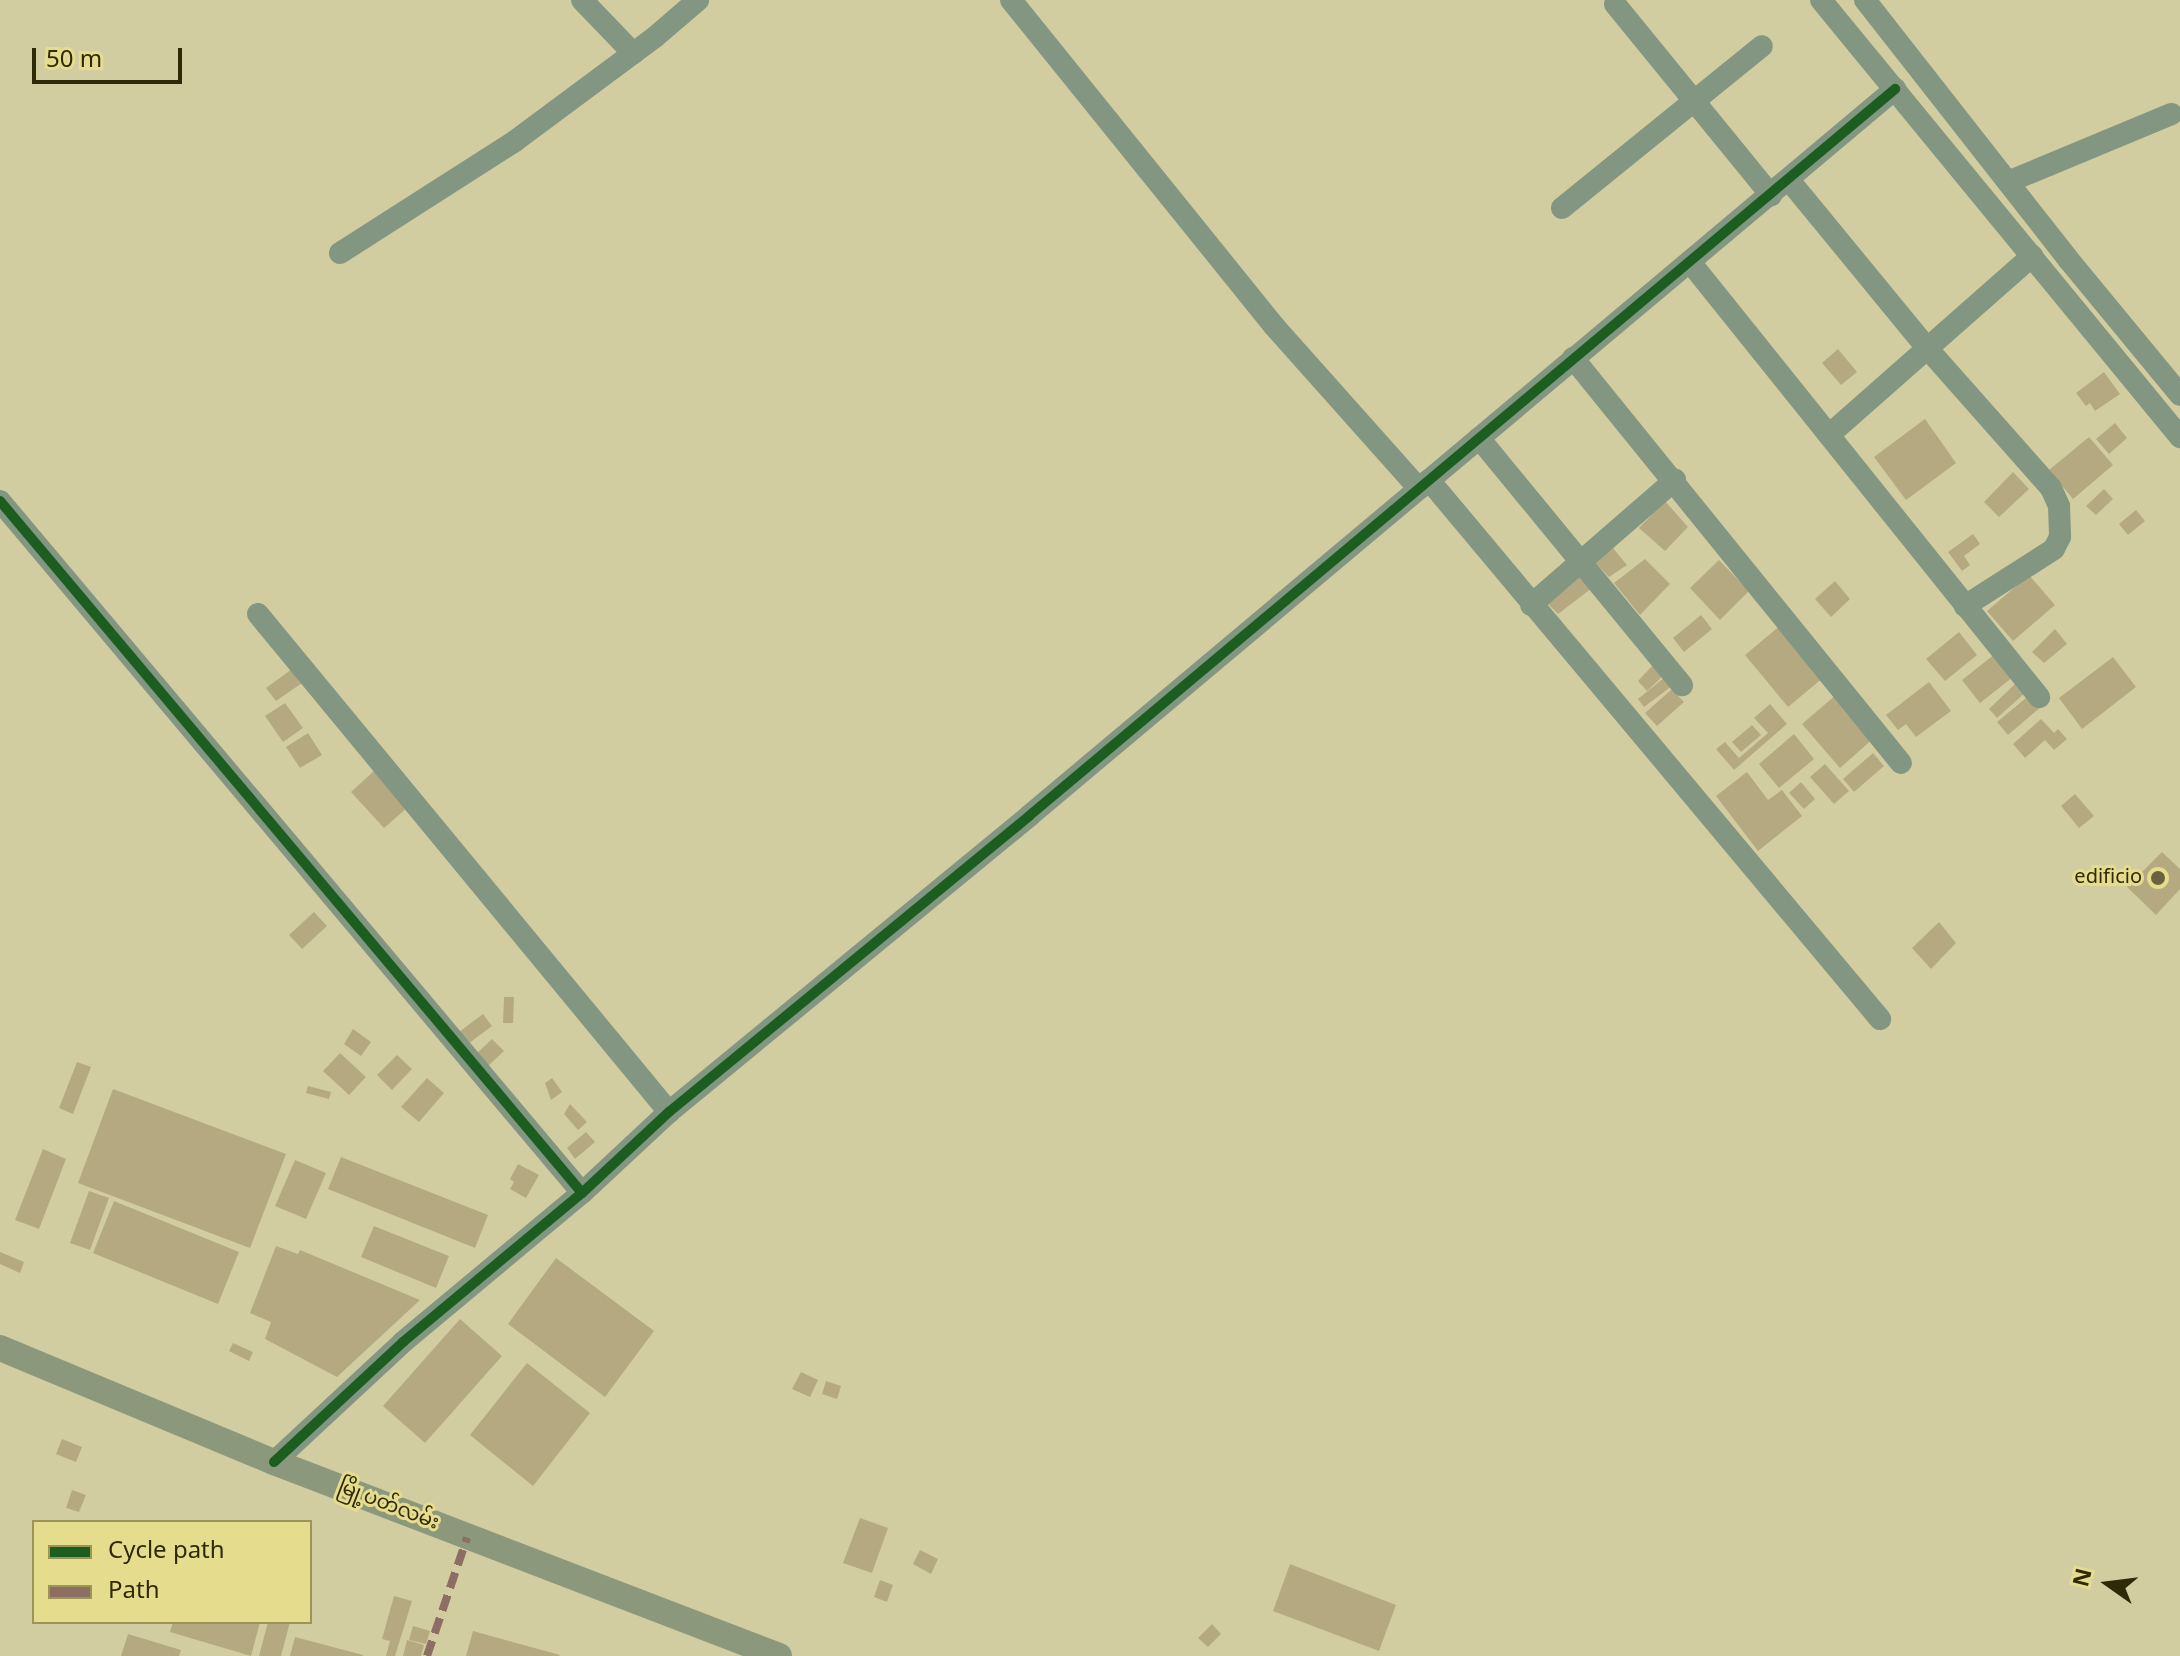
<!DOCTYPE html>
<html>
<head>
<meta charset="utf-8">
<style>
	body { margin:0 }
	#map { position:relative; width:2180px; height:1656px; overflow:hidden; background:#d2cda1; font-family:Georgia,"Noto Sans Myanmar",serif }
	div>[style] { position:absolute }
	.building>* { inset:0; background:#b5a982 }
	.minor>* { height:22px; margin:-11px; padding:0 11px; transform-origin:11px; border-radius:11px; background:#829681 }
	.major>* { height:26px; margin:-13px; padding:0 13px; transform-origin:13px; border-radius:13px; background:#8c987c }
	.quiet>* { height:8px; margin-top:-4px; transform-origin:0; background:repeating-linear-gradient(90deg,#8d6e63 0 16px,transparent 0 24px) }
	.cycleway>* { height:10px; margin:-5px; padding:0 5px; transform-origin:5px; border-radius:5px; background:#1b5e20 }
	.dots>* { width:22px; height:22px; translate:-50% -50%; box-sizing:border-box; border:4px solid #e6dc8d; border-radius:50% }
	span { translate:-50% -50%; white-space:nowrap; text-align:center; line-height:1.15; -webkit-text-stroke:6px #e6dc8d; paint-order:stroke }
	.poi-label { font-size:20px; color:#2e2a08 }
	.right { translate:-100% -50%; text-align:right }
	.street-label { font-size:20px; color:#2e2a08 }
	.legend { position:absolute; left:32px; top:1520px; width:280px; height:104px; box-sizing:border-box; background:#e6dc8d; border:2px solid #9c9558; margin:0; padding:10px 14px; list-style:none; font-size:24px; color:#2e2a08 }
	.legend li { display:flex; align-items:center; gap:16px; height:40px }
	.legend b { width:40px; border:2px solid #9c9558 }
	.north { position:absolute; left:2068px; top:1544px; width:80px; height:80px; -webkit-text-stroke:6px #e6dc8d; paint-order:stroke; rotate:284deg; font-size:22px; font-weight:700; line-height:32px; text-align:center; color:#2e2a08 }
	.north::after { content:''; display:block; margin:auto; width:28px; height:36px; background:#2e2a08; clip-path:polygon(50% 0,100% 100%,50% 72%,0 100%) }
	.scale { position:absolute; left:32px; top:48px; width:150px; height:36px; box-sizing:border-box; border:4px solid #2e2a08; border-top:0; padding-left:10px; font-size:24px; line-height:28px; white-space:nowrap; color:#2e2a08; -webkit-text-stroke:6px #e6dc8d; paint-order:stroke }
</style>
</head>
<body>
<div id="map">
	<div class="building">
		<i style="clip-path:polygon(1838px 349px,1857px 372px,1841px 385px,1822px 363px)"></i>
		<i style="clip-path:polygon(2104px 372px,2120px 394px,2095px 411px,2090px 403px,2086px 406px,2076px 393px)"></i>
		<i style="clip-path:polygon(1925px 419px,1956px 463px,1906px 500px,1874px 457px)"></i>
		<i style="clip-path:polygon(2115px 423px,2127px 438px,2109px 454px,2096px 439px)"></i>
		<i style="clip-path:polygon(2089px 437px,2113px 465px,2073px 499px,2049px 470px)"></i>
		<i style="clip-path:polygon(2013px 472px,2029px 489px,1999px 517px,1984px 502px)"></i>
		<i style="clip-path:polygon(2104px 489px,2113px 499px,2096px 515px,2086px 506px)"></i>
		<i style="clip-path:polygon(1665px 501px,1688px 527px,1665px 551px,1639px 528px)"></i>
		<i style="clip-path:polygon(2136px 510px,2145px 521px,2128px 535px,2119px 524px)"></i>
		<i style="clip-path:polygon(1973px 534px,1980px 544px,1964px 556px,1970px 565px,1962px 571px,1948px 552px)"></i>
		<i style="clip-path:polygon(1613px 548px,1627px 565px,1609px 577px,1594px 561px)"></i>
		<i style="clip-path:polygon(1645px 559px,1670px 584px,1640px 615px,1614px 583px)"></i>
		<i style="clip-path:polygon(1719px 560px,1749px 591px,1720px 620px,1690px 588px)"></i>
		<i style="clip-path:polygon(1580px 572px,1592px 588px,1558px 614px,1548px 604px)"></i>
		<i style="clip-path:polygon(2029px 575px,2055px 605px,2013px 641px,1987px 611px)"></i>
		<i style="clip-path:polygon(1835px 581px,1850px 599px,1831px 617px,1815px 599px)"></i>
		<i style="clip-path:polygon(1701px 615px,1712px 629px,1684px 652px,1673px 638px)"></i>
		<i style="clip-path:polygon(1781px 625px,1824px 677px,1788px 707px,1745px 655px)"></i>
		<i style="clip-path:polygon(2055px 629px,2067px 644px,2044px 663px,2032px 652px)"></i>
		<i style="clip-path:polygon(1959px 632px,1977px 655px,1945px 681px,1926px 659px)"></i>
		<i style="clip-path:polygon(1995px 654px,2013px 677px,1980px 703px,1962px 680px)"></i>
		<i style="clip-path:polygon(2113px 657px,2136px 687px,2082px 729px,2059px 698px)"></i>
		<i style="clip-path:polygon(1654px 664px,1662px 677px,1647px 691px,1638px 681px)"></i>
		<i style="clip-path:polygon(292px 669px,302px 683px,276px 701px,266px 688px)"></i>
		<i style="clip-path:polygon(1665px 677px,1672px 686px,1644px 707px,1638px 699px)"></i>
		<i style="clip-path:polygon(1929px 682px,1951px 711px,1916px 737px,1906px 724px,1898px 730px,1886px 715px)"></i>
		<i style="clip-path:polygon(2016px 683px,2025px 693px,1997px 718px,1989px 709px)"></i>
		<i style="clip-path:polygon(1672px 689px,1684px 702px,1657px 726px,1645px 713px)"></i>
		<i style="clip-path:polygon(2032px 693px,2042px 706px,2008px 735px,1997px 722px)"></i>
		<i style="clip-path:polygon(1837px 694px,1875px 737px,1840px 768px,1802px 724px)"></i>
		<i style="clip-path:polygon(285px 703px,303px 728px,283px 742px,265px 716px)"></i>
		<i style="clip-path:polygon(1770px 704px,1787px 724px,1734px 770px,1716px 749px,1725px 742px,1739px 758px,1768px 733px,1754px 718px)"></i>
		<i style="clip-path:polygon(2041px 719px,2054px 733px,2058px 729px,2067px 739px,2054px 750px,2045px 740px,2025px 758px,2013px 744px)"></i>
		<i style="clip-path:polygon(1752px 725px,1761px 735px,1741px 752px,1732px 742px)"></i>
		<i style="clip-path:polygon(308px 733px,322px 755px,300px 768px,286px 747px)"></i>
		<i style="clip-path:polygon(1794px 734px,1814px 759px,1779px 788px,1759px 764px)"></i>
		<i style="clip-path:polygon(1873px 753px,1884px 766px,1854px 792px,1843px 779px)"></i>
		<i style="clip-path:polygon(1825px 764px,1849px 791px,1834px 804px,1810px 777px)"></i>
		<i style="clip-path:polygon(375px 770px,408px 807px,384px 828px,351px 792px)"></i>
		<i style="clip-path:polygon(1747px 772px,1768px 800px,1782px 790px,1802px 816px,1758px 851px,1716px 796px)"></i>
		<i style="clip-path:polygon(1801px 782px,1815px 799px,1804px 809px,1789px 793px)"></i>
		<i style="clip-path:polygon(2075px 794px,2094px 816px,2079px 828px,2061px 806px)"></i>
		<i style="clip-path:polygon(2162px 852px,2180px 869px,2180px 889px,2156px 915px,2127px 887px)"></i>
		<i style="clip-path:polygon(314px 912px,327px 926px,302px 949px,289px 935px)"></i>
		<i style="clip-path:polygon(1939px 922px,1956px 943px,1931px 969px,1912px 948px)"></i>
		<i style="clip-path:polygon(504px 997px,514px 997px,513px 1023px,503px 1023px)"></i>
		<i style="clip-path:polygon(483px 1014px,492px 1026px,464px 1047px,455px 1035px)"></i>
		<i style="clip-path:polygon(353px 1029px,371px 1042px,361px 1056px,344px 1044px)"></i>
		<i style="clip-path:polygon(492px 1039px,504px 1051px,485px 1069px,473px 1057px)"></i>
		<i style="clip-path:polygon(340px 1053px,366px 1077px,349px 1095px,323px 1071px)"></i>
		<i style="clip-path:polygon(397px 1055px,412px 1069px,392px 1090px,377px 1075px)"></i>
		<i style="clip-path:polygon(77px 1062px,91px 1067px,73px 1114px,59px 1108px)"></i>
		<i style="clip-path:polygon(427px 1078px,444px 1093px,419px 1122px,401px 1107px)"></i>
		<i style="clip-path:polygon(552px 1078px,562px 1092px,551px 1100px,545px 1083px)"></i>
		<i style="clip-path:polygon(308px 1086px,331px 1092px,329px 1099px,306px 1093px)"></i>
		<i style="clip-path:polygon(113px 1089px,286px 1154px,250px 1248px,78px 1183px)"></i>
		<i style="clip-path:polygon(570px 1104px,587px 1122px,578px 1130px,564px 1114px)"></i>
		<i style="clip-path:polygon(586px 1132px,595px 1142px,575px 1159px,567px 1148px)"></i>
		<i style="clip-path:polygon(43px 1149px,66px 1159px,39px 1229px,15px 1220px)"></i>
		<i style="clip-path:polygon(341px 1157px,488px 1215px,475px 1248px,328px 1189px)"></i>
		<i style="clip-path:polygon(295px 1160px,326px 1173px,306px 1219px,275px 1206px)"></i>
		<i style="clip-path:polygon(518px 1164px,539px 1175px,526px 1198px,510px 1189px,514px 1182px,510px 1179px)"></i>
		<i style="clip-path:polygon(89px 1191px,109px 1198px,90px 1250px,70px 1243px)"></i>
		<i style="clip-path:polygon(114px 1201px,239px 1252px,218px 1304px,93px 1253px)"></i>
		<i style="clip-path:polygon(374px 1226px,449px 1256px,436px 1288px,361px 1257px)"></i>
		<i style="clip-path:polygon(276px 1246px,298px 1254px,300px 1250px,420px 1300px,337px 1377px,265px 1339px,271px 1322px,250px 1313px)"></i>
		<i style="clip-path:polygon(0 1252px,24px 1262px,20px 1273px,0 1264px)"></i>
		<i style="clip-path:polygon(556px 1258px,654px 1331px,605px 1397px,508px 1324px)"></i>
		<i style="clip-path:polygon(460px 1319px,502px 1356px,425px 1443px,383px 1406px)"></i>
		<i style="clip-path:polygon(233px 1343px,253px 1352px,249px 1361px,229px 1351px)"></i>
		<i style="clip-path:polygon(527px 1363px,590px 1413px,533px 1486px,470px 1435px)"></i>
		<i style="clip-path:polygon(801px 1372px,818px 1380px,810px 1397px,792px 1389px)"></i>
		<i style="clip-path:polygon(826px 1381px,841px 1386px,837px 1399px,822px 1394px)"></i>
		<i style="clip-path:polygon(62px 1439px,82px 1447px,76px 1462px,56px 1454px)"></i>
		<i style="clip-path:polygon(72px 1490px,86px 1495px,79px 1512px,66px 1508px)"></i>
		<i style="clip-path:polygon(860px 1518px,888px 1528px,872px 1573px,843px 1563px)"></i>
		<i style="clip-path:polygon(920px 1550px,938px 1559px,931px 1574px,913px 1564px)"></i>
		<i style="clip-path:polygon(1290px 1564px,1396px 1605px,1379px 1651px,1273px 1611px)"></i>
		<i style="clip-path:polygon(880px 1580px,893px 1585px,887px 1602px,874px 1597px)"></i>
		<i style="clip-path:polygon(394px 1596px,412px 1601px,395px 1656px,386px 1656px,390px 1641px,382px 1639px)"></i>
		<i style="clip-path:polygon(173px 1622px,260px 1622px,251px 1656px,170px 1632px)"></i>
		<i style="clip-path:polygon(268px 1622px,290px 1622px,281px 1656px,259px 1656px)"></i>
		<i style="clip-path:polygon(1212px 1624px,1221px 1634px,1208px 1647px,1198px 1638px)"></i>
		<i style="clip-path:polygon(413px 1626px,430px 1631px,426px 1644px,409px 1640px)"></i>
		<i style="clip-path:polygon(473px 1631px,560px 1655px,559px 1656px,466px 1656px)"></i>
		<i style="clip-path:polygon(128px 1634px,181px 1650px,179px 1656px,121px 1656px)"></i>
		<i style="clip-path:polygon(295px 1637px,363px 1655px,363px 1656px,290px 1656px)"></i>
		<i style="clip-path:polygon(407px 1640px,424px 1645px,421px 1656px,403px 1656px)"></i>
	</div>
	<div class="minor">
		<i style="left:582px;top:0;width:74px;rotate:46.1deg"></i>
		<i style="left:1011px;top:0;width:419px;rotate:51.1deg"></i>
		<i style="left:1274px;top:326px;width:218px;rotate:48.3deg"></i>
		<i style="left:1821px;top:0;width:566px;rotate:50.6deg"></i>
		<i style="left:1865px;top:0;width:329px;rotate:51.9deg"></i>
		<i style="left:2068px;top:259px;width:176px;rotate:50.5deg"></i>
		<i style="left:1615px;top:4px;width:247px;rotate:50.8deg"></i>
		<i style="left:1789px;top:180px;width:217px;rotate:50.6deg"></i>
		<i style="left:1927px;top:348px;width:187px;rotate:48.5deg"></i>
		<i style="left:2051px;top:488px;width:20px;rotate:66deg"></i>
		<i style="left:2059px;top:506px;width:31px;rotate:88deg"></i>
		<i style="left:2060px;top:537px;width:13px;rotate:117deg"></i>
		<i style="left:2054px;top:549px;width:106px;rotate:147.4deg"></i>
		<i style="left:2008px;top:182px;width:177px;rotate:-22.6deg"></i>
		<i style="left:1562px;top:208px;width:257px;rotate:-39deg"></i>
		<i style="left:340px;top:253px;width:208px;rotate:-32.6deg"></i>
		<i style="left:515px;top:141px;width:174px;rotate:-36.6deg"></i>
		<i style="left:655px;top:37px;width:57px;rotate:-40.7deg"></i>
		<i style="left:1690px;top:262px;width:558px;rotate:51.26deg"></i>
		<i style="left:1573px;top:358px;width:521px;rotate:51deg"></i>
		<i style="left:1829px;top:435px;width:271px;rotate:-41.4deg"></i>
		<i style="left:1479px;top:438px;width:320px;rotate:50.6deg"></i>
		<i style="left:1429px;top:480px;width:703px;rotate:50.08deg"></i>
		<i style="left:0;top:501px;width:904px;rotate:49.93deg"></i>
		<i style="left:1531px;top:605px;width:191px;rotate:-41deg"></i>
		<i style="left:258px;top:614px;width:646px;rotate:50.47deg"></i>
		<i style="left:274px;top:1462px;width:176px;rotate:-42.9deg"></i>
		<i style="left:403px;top:1342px;width:233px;rotate:-39.8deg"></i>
		<i style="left:582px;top:1193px;width:119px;rotate:-43deg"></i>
		<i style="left:669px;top:1112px;width:466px;rotate:-39.4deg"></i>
		<i style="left:1029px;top:816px;width:1131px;rotate:-40.01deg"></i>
	</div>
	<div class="major">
		<i style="left:0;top:1348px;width:297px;rotate:22.6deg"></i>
		<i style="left:274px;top:1462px;width:541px;rotate:21.01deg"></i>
	</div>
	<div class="quiet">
		<i style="left:427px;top:1656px;width:125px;rotate:-71.3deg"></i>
	</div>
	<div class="cycleway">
		<i style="left:0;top:501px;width:904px;rotate:49.93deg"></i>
		<i style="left:274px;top:1462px;width:176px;rotate:-42.9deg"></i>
		<i style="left:403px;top:1342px;width:233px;rotate:-39.8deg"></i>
		<i style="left:582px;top:1193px;width:119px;rotate:-43deg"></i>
		<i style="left:669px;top:1112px;width:466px;rotate:-39.4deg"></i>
		<i style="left:1029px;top:816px;width:1131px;rotate:-40.01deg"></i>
	</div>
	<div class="dots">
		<i style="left:2158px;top:878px;background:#67633e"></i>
	</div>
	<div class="poi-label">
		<span class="right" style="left:2142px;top:878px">edificio</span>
	</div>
	<div class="street-label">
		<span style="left:388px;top:1506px;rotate:21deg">မြို့ပတ်လမ်း</span>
	</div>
	<ul class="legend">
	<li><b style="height:10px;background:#1b5e20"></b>Cycle path</li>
	<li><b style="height:10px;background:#8d6e63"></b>Path</li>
	</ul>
	<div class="north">N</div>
	<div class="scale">50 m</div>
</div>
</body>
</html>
